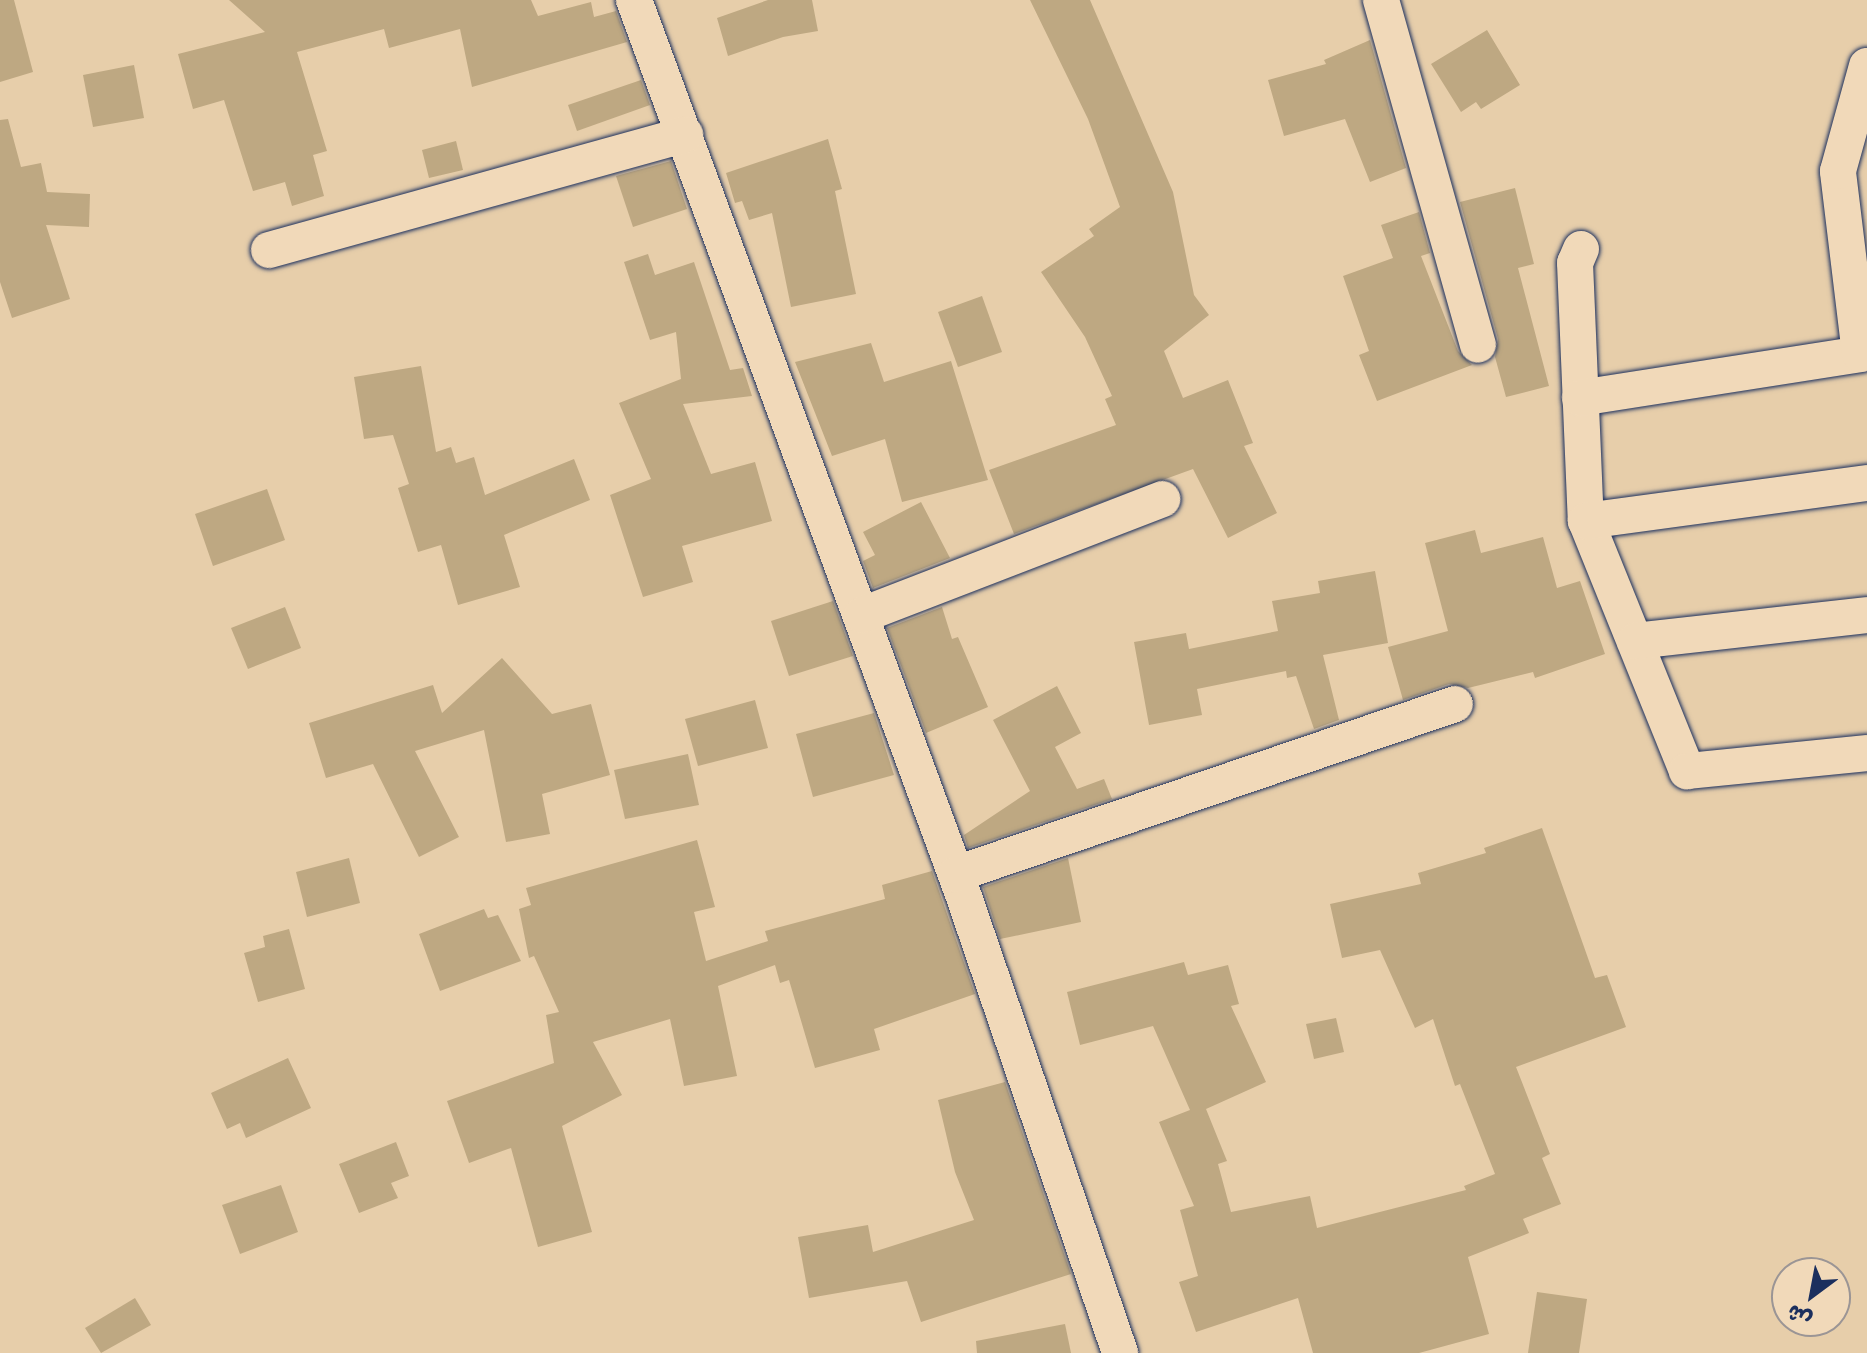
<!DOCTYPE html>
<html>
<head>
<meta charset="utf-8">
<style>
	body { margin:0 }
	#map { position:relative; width:1867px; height:1353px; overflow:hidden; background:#e7ceaa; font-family:"Shantell Sans","Playpen Sans Arabic",sans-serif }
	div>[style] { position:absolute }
	.building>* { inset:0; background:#bea882 }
	.roads { filter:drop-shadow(0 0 2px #1b2f5e) drop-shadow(0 0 2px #1b2f5e) }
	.minor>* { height:36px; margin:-18px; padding:0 18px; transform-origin:18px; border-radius:18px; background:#f1d9b9 }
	span { translate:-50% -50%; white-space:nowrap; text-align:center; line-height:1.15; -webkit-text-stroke:8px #f1d9b9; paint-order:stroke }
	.north { position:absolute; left:1771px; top:1257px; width:80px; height:80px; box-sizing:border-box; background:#f1d9b9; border:2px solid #9b9595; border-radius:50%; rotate:212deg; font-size:22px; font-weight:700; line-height:32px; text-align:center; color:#1b2f5e }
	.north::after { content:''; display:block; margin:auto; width:28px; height:36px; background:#1b2f5e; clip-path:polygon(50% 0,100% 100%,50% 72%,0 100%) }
</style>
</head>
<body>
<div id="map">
	<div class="building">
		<i style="clip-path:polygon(0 0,14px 0,33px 72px,0 82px)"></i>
		<i style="clip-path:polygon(229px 0,531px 0,538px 16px,591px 2px,594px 17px,616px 11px,627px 42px,472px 87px,460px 29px,389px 48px,384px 29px,297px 52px,327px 151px,313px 155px,324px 196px,292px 206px,285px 182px,253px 191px,224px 100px,193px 109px,178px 54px,265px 32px)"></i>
		<i style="clip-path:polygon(768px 0,812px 0,818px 31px,783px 37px,728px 56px,717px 18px)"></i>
		<i style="clip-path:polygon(1030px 0,1090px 0,1173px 192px,1194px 295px,1209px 315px,1164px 351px,1183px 398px,1228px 380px,1253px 443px,1244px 446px,1277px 513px,1228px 538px,1193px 469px,1014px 534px,989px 470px,1116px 425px,1105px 399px,1112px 396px,1085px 337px,1041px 272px,1094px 236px,1089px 229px,1120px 207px,1088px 119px)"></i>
		<i style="clip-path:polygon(1487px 30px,1520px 85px,1481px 109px,1476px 102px,1461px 112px,1431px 64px)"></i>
		<i style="clip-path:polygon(1370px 40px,1406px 168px,1370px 182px,1345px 119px,1284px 136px,1268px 80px,1326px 64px,1324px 60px)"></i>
		<i style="clip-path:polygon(134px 65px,144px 118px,93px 127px,83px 75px)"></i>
		<i style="clip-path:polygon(641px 80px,650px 105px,577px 131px,568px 105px)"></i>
		<i style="clip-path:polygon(8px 119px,21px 167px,41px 163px,47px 192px,90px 194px,89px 227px,46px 225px,70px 299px,12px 318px,0 282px,0 120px)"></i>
		<i style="clip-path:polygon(828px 139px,842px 189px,835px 191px,856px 294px,791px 307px,772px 213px,749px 220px,742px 201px,735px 203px,726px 173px)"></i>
		<i style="clip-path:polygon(456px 141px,463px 170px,429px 178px,422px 150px)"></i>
		<i style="clip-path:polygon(671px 161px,687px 209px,633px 227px,616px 176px)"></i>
		<i style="clip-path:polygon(1515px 188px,1534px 264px,1518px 268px,1549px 386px,1506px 397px,1495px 357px,1498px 339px,1460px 202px)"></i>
		<i style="clip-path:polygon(1419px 212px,1430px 253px,1421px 256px,1458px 351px,1472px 365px,1377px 401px,1359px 355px,1369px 351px,1343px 276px,1393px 258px,1381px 225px)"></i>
		<i style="clip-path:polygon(648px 254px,655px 275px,694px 262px,730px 370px,743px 368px,752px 396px,683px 404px,711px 474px,755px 462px,772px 521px,682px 546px,693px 582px,643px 597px,610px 495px,651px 479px,619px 403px,681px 379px,676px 332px,650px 340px,624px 262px)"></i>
		<i style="clip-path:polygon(982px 296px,1002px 352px,958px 367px,938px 312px)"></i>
		<i style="clip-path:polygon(871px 343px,884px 382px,951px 361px,988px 480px,902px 502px,885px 439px,832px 456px,795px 362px)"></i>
		<i style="clip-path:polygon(421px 366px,436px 452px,451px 447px,456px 463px,474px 457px,485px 495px,574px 459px,590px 500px,504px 535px,520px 587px,458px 605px,441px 545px,418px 552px,398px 488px,409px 484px,393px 435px,364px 439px,354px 377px)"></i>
		<i style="clip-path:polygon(267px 489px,285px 540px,213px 566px,195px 514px)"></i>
		<i style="clip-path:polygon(921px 502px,950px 558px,873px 588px,863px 561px,875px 555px,863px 532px)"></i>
		<i style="clip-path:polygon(1475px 530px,1481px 553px,1543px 537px,1557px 588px,1580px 581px,1605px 654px,1535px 678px,1533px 672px,1468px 688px,1449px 684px,1403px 700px,1388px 647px,1448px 631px,1425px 543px)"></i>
		<i style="clip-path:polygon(1375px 571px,1388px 643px,1323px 655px,1339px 720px,1314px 729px,1296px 676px,1287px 678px,1286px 671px,1197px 689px,1202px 715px,1149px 725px,1134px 642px,1186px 633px,1189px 649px,1278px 631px,1272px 601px,1320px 593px,1318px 581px)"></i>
		<i style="clip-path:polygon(833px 601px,853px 656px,789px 676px,771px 621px)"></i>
		<i style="clip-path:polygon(285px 607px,301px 648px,248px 669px,231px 628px)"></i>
		<i style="clip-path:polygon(942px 607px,952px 639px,958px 637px,988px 707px,926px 733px,887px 628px)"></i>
		<i style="clip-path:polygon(502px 658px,552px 714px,591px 704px,610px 775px,542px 794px,550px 834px,506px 842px,484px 730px,415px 751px,459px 837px,419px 857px,373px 764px,326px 778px,309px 723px,433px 685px,442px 713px)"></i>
		<i style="clip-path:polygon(1057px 686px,1081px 733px,1055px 747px,1077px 789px,1104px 779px,1112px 799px,968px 848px,964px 835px,1030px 791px,993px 720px)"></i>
		<i style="clip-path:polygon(755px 700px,768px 748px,698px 766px,685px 719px)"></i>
		<i style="clip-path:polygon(874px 713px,894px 775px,813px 797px,796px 734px)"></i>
		<i style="clip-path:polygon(688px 754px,699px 805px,625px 819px,614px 770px)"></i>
		<i style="clip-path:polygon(1542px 828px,1595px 978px,1607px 975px,1626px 1027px,1516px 1067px,1550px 1154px,1542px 1158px,1561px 1204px,1523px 1219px,1529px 1233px,1468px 1257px,1489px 1334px,1419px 1353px,1313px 1353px,1298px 1298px,1196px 1332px,1179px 1282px,1198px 1276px,1180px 1210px,1194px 1206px,1159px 1122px,1190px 1110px,1153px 1026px,1080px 1045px,1067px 992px,1184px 962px,1188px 975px,1228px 965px,1239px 1004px,1231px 1006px,1266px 1082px,1206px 1109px,1227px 1161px,1218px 1164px,1231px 1212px,1310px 1196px,1317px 1228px,1466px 1190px,1464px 1186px,1495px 1174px,1460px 1084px,1455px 1086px,1433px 1019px,1415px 1028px,1380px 950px,1342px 958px,1330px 904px,1421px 884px,1418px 873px,1486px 853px,1484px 848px)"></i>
		<i style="clip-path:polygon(697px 840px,715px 907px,694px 912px,706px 961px,768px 941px,765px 931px,885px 899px,882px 885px,932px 871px,975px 994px,874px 1029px,880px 1050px,815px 1068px,789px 980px,780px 983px,775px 965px,718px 986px,737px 1076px,684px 1086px,670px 1019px,593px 1042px,622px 1095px,562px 1126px,592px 1232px,538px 1247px,511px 1148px,469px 1163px,447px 1101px,554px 1063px,546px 1015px,559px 1012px,534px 956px,529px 958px,519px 909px,531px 905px,526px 888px)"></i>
		<i style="clip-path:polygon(349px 858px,360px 903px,307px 917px,296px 872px)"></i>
		<i style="clip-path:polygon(1068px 858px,1081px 922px,1000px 939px,983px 887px)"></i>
		<i style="clip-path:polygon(484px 909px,488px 918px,498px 915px,521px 961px,440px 991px,419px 934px)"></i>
		<i style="clip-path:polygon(289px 929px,305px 989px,258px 1002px,244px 953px,265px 947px,263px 936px)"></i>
		<i style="clip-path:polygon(1336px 1018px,1344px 1052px,1314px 1059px,1306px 1024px)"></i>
		<i style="clip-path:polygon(288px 1058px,311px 1108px,246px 1138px,240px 1123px,227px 1129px,211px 1093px)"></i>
		<i style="clip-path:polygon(1005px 1082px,1071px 1274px,921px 1322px,907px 1281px,809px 1298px,798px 1237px,868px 1225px,873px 1252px,974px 1220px,955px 1172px,938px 1100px)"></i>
		<i style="clip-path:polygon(396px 1142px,409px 1176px,391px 1183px,398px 1198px,359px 1213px,339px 1164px)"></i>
		<i style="clip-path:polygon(281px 1185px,298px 1232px,240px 1254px,222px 1205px)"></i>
		<i style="clip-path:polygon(1537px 1292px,1587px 1299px,1579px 1353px,1528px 1353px)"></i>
		<i style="clip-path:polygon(135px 1298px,151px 1325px,101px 1353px,85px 1328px)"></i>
		<i style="clip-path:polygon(1065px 1324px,1071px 1353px,977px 1353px,976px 1341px)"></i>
	</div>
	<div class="roads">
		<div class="minor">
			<i style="left:634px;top:0;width:953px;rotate:69.8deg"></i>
			<i style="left:963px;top:894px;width:485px;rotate:71.1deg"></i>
			<i style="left:1381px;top:0;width:358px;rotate:74.3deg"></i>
			<i style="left:1581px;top:249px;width:15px;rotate:113deg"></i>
			<i style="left:1575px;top:263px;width:258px;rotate:87.6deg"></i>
			<i style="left:1586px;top:521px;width:270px;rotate:68deg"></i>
			<i style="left:1687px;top:771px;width:181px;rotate:-5.7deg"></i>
			<i style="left:269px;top:250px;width:432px;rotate:-15.5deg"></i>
			<i style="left:1580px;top:398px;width:283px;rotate:-8.9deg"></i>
			<i style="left:1860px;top:354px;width:184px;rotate:-96.9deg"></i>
			<i style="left:1838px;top:171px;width:109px;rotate:-74.6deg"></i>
			<i style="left:1586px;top:521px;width:284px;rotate:-7.7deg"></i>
			<i style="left:862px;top:615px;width:322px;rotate:-21.1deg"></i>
			<i style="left:1635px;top:641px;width:233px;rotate:-6.4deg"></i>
			<i style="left:956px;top:874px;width:527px;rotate:-18.81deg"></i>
		</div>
	</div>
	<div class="north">ش</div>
</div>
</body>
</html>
